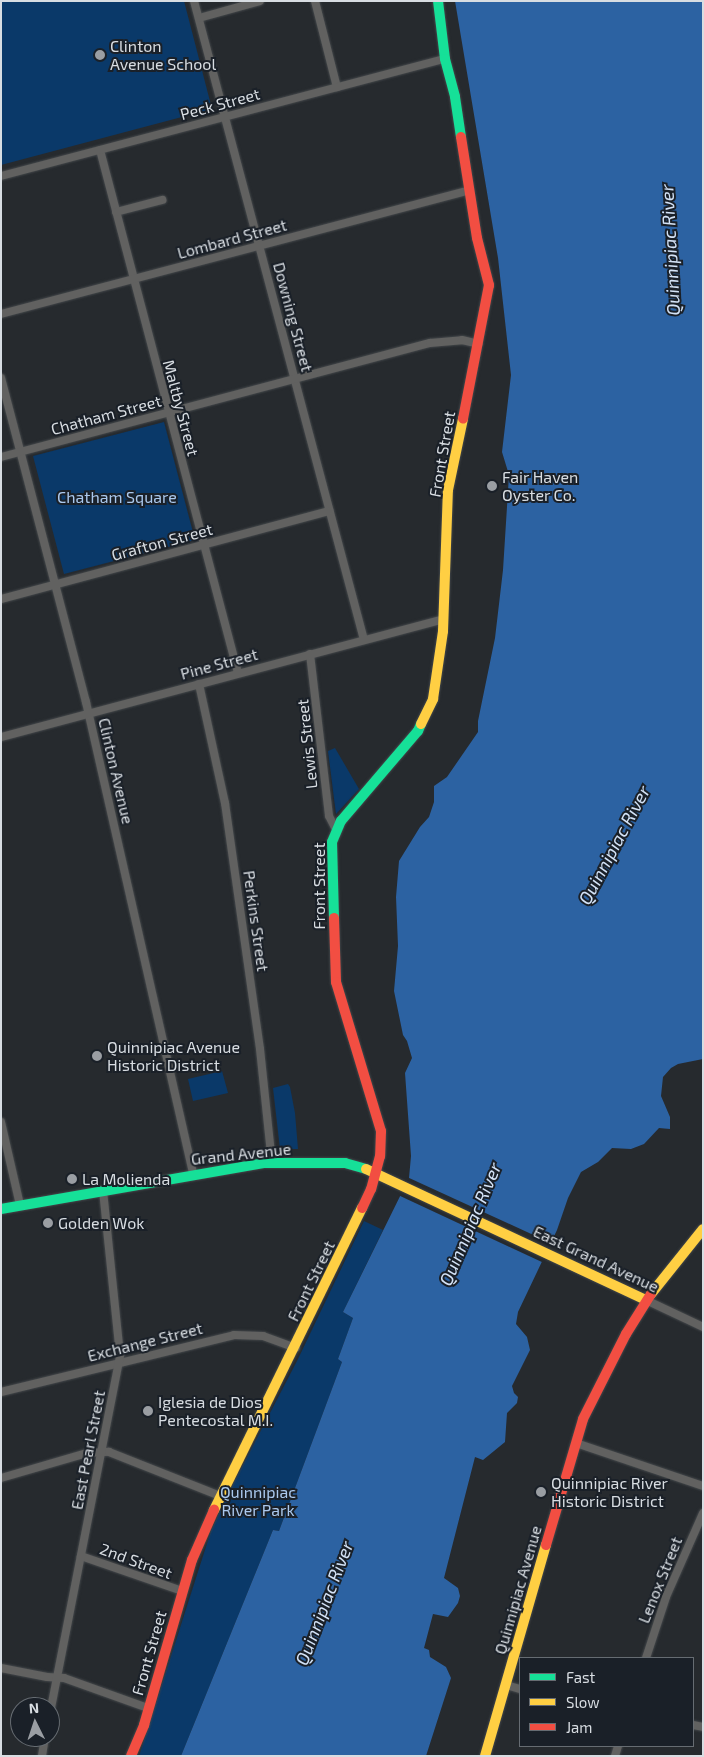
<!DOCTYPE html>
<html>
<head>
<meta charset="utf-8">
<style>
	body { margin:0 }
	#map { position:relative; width:704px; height:1757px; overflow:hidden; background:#262a2e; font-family:"Exo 2",sans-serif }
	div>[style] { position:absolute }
	.green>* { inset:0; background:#0a3969 }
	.water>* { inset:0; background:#2c62a2 }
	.pier>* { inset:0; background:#262a2e }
	.roads { filter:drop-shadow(0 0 1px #43474a) drop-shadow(0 0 1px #43474a) }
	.street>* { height:8px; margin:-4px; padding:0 4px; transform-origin:4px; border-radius:4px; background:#616160 }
	.fast>* { height:10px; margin:-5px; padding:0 5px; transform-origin:5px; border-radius:5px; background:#16e098 }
	.slow>* { height:10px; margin:-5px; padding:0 5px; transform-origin:5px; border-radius:5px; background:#ffcf43 }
	.jam>* { height:10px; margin:-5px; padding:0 5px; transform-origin:5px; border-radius:5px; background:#f24e42 }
	.dots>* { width:14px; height:14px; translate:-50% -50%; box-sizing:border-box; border:2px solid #1a2028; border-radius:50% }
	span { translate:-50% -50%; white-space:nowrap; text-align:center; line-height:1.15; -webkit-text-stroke:4px #1a2028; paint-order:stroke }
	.poi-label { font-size:16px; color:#d8dde2 }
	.left { translate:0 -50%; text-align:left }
	.street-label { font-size:16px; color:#d8dde2 }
	.park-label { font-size:16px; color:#aac8ed }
	.water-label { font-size:18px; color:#d4e3f7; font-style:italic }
	.frame { position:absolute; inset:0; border:2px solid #d8dde2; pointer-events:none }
	.legend { position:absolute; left:519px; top:1657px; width:175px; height:90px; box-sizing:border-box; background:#1a2028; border:1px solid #666c72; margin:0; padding:6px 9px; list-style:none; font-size:15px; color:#d8dde2 }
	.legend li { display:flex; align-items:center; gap:10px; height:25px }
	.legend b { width:25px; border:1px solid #666c72 }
	.north { position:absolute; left:10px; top:1697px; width:50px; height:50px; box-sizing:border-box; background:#1a2028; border:1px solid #666c72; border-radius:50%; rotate:356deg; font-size:14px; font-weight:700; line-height:20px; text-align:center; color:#d8dde2 }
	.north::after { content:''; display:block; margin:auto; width:18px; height:22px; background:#9a9ea3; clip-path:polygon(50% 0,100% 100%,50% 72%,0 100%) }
</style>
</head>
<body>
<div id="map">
	<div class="green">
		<i style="clip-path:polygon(1px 1px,184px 1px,212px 109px,1px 165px)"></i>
		<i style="clip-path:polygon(164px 422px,195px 540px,64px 574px,33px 456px)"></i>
		<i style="clip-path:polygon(335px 748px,359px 789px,336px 814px,328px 751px)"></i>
		<i style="clip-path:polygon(222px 1071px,228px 1093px,193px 1101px,188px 1079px)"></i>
		<i style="clip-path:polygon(288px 1084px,290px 1087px,295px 1113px,298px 1149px,280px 1149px,273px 1088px)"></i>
		<i style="clip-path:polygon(364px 1221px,383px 1230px,343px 1312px,353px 1318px,338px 1359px,342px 1362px,279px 1531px,273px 1530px,181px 1756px,139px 1756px,211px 1531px,230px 1490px,297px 1361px)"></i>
	</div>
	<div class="water">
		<i style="clip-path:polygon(455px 1px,703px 1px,703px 1059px,678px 1064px,671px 1068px,663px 1077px,661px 1096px,670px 1117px,670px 1129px,659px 1128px,644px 1144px,631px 1149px,612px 1148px,598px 1162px,581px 1172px,568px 1198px,557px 1230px,518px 1312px,516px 1324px,527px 1337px,530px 1350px,512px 1386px,514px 1393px,518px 1397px,517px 1403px,507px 1413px,505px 1442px,483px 1460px,475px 1457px,444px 1578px,458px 1588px,460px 1596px,458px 1603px,448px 1617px,433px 1614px,424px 1648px,429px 1650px,430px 1657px,446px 1667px,451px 1678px,426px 1756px,181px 1756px,273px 1530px,279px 1531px,342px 1362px,338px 1359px,353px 1318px,343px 1312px,409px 1178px,411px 1156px,405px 1073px,412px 1058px,407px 1041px,403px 1035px,394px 991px,398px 946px,396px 897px,399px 861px,420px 827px,429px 817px,434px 802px,434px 786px,447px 777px,478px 732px,478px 721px,495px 638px,503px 570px,509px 475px,502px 452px,511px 375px,498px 258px)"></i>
	</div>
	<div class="pier">
		<i style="clip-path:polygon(407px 1177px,553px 1244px,544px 1263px,398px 1195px)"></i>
	</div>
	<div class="roads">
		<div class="street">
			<i style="left:194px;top:1px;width:661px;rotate:75.1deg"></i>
			<i style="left:315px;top:1px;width:89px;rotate:75.7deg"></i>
			<i style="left:199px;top:18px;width:63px;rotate:-15.6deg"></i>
			<i style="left:100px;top:150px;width:541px;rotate:75.22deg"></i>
			<i style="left:1px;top:176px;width:459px;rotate:-14.8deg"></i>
			<i style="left:116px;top:212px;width:48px;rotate:-14.6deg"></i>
			<i style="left:1px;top:314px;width:485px;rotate:-14.8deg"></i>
			<i style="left:1px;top:378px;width:335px;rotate:75.3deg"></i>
			<i style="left:86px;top:702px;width:483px;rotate:77.2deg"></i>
			<i style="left:1px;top:457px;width:444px;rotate:-14.9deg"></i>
			<i style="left:430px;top:343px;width:32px;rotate:-5deg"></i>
			<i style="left:462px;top:340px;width:17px;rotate:13deg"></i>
			<i style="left:1px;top:599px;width:340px;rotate:-15deg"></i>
			<i style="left:310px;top:654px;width:163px;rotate:83.3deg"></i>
			<i style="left:329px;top:816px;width:16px;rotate:63deg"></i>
			<i style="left:199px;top:684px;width:122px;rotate:77.7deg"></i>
			<i style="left:225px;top:803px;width:248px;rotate:81.9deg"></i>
			<i style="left:260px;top:1049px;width:115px;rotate:84deg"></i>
			<i style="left:1px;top:737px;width:458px;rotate:-14.9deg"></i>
			<i style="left:1px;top:1122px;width:85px;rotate:77.1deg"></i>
			<i style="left:646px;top:1300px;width:63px;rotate:25.3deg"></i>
			<i style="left:1px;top:1392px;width:240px;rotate:-13.7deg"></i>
			<i style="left:234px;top:1335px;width:29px;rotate:2deg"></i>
			<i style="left:263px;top:1336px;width:35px;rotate:20deg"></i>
			<i style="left:576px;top:1443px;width:134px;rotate:18.7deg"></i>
			<i style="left:1px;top:1478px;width:90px;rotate:-16.2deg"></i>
			<i style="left:87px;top:1453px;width:22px;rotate:-3deg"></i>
			<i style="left:109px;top:1452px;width:119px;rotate:21.6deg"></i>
			<i style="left:81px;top:1556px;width:107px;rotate:19.1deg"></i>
			<i style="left:646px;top:1658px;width:64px;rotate:-71.8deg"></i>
			<i style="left:666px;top:1597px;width:92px;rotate:-66.2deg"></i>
			<i style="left:1px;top:1668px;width:47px;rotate:11.1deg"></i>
			<i style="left:47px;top:1677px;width:17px;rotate:3deg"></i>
			<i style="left:64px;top:1678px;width:89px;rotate:19.7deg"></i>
			<i style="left:506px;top:1685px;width:15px;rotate:16deg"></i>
			<i style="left:50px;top:1713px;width:365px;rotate:-78.9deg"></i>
			<i style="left:120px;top:1355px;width:166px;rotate:-95.9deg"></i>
			<i style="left:693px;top:1725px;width:10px;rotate:11deg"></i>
			<i style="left:42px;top:1756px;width:19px;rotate:-81deg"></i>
			<i style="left:615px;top:1756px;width:10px;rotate:-73deg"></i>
		</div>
		<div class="fast">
			<i style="left:438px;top:1px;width:58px;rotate:83.1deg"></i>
			<i style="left:445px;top:59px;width:39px;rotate:75deg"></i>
			<i style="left:455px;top:97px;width:40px;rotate:81.5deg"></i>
			<i style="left:334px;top:918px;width:76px;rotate:-91.5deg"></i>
			<i style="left:332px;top:842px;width:23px;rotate:-67deg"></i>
			<i style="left:341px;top:821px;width:118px;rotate:-49.5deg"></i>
			<i style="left:418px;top:731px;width:8px;rotate:-67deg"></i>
			<i style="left:1px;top:1209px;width:268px;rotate:-9.9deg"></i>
			<i style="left:265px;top:1163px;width:80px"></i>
			<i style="left:345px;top:1163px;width:22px;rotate:16deg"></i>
		</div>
		<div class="slow">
			<i style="left:421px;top:724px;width:28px;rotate:-64deg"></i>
			<i style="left:433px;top:699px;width:69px;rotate:-81.6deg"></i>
			<i style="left:443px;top:631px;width:141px;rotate:-88deg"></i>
			<i style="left:448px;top:490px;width:73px;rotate:-78.1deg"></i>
			<i style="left:366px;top:1169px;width:309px;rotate:25.1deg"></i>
			<i style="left:651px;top:1294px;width:83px;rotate:-51.3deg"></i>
			<i style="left:214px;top:1510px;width:336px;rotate:-63.9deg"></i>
			<i style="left:485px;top:1756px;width:220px;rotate:-73.9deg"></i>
		</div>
		<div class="jam">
			<i style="left:461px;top:137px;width:102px;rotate:81deg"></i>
			<i style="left:477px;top:238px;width:49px;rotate:75.7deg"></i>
			<i style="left:489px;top:285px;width:136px;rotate:101deg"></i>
			<i style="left:334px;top:918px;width:64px;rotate:88.2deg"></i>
			<i style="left:336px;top:982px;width:156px;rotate:73.2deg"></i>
			<i style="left:381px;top:1131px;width:25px;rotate:92deg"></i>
			<i style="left:380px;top:1156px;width:34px;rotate:105deg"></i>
			<i style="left:371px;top:1189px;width:21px;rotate:115deg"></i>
			<i style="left:546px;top:1545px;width:131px;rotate:-73.6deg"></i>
			<i style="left:583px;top:1419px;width:95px;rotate:-63.2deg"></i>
			<i style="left:626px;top:1334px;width:47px;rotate:-58deg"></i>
			<i style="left:131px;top:1756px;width:34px;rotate:-67deg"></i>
			<i style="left:144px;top:1725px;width:172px;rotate:-73.8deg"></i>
			<i style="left:192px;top:1560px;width:55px;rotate:-66.3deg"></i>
		</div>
	</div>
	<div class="dots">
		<i style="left:100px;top:55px;background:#9a9ea3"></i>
		<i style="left:492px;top:486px;background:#9a9ea3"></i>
		<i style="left:97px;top:1056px;background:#9a9ea3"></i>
		<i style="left:72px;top:1179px;background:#9a9ea3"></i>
		<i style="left:48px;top:1223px;background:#9a9ea3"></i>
		<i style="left:148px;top:1411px;background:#9a9ea3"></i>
		<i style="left:541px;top:1492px;background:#9a9ea3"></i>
	</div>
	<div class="poi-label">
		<span class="left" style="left:110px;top:55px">Clinton<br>Avenue School</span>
		<span class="left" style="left:502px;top:486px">Fair Haven<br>Oyster Co.</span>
		<span class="left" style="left:107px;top:1056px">Quinnipiac Avenue<br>Historic District</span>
		<span class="left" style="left:82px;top:1179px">La Molienda</span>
		<span class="left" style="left:58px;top:1223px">Golden Wok</span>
		<span class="left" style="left:158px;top:1411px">Iglesia de Dios<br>Pentecostal M.I.</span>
		<span class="left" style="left:551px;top:1492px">Quinnipiac River<br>Historic District</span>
	</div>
	<div class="street-label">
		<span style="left:220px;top:104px;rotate:-15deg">Peck Street</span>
		<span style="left:232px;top:239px;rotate:-15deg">Lombard Street</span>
		<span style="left:293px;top:317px;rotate:75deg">Downing Street</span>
		<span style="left:181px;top:408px;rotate:75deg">Maltby Street</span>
		<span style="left:106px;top:415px;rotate:-15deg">Chatham Street</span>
		<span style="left:442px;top:454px;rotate:-80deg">Front Street</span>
		<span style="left:162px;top:542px;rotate:-15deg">Grafton Street</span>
		<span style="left:219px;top:664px;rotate:-15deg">Pine Street</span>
		<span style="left:307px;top:744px;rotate:-96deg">Lewis Street</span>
		<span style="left:116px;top:771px;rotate:77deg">Clinton Avenue</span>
		<span style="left:319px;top:886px;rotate:-90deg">Front Street</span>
		<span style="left:256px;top:921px;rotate:82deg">Perkins Street</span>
		<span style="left:241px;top:1154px;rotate:-6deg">Grand Avenue</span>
		<span style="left:596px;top:1259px;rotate:25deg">East Grand Avenue</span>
		<span style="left:311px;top:1281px;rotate:-64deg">Front Street</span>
		<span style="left:145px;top:1342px;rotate:-14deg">Exchange Street</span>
		<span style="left:88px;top:1450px;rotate:-79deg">East Pearl Street</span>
		<span style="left:136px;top:1561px;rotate:20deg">2nd Street</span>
		<span style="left:660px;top:1580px;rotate:-68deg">Lenox Street</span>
		<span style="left:518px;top:1590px;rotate:-74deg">Quinnipiac Avenue</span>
		<span style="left:149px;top:1653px;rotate:-74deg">Front Street</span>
	</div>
	<div class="park-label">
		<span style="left:117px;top:497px">Chatham Square</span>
		<span style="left:258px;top:1501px">Quinnipiac<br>River Park</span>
	</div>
	<div class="water-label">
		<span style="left:670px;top:250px;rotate:-93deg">Quinnipiac River</span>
		<span style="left:614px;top:845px;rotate:-62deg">Quinnipiac River</span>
		<span style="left:470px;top:1224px;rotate:-67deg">Quinnipiac River</span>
		<span style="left:324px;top:1603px;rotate:-69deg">Quinnipiac River</span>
	</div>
	<div class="frame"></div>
	<ul class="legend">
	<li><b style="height:6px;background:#16e098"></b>Fast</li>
	<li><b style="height:6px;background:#ffcf43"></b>Slow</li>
	<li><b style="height:6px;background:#f24e42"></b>Jam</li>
	</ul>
	<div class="north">N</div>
</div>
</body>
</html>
